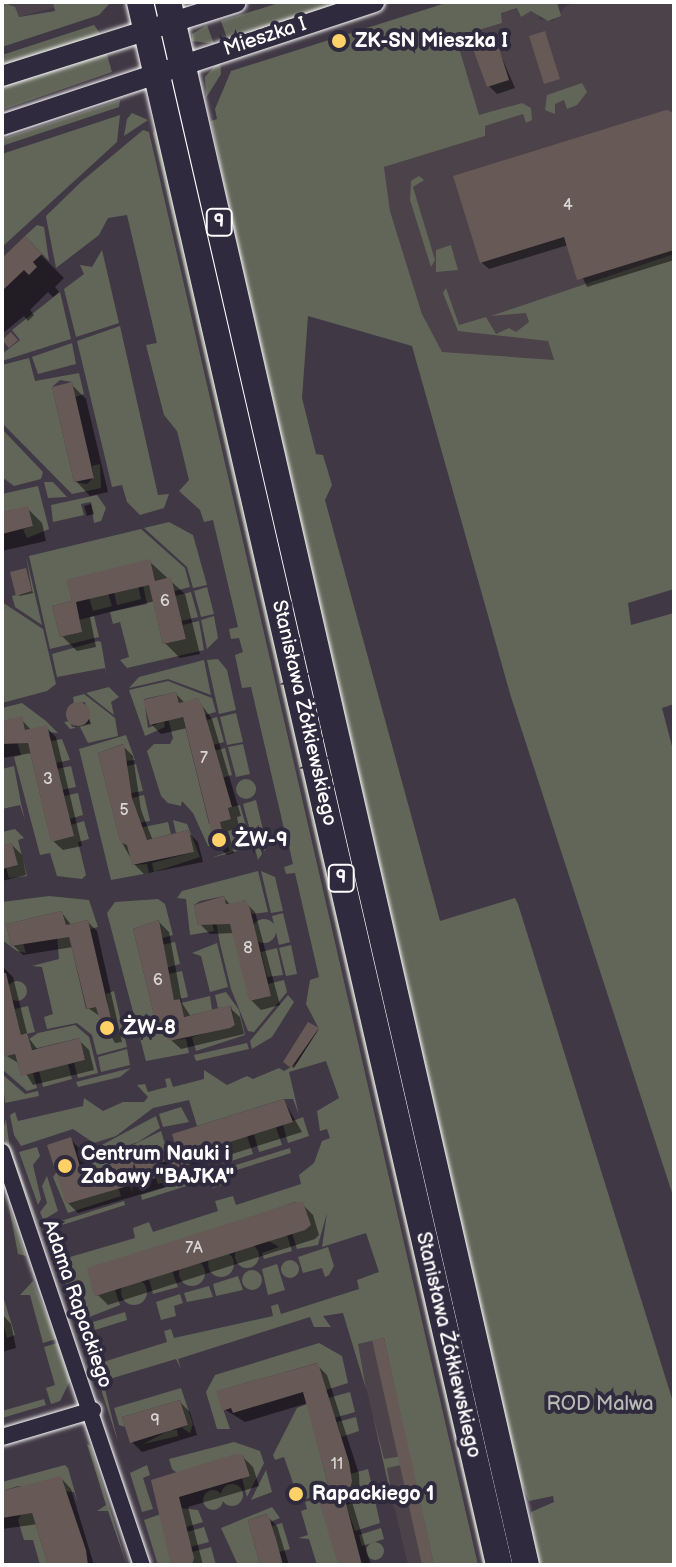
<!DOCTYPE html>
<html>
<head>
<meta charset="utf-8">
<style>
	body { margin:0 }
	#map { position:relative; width:676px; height:1567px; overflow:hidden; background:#403844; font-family:"Balsamiq Sans",sans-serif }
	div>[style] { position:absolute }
	.built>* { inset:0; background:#4c4249 }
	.green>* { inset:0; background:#626659 }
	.round { border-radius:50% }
	.shadow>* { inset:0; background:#0007 }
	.building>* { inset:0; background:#675956 }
	.roads { filter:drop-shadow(0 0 2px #fff) drop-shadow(0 0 2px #fff) }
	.minor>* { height:16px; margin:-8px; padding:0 8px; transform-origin:8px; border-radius:8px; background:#2f2a3d }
	.tertiary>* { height:20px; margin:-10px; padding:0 10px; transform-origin:10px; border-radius:10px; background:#2f2a3d }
	.primary>* { height:26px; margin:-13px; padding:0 13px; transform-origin:13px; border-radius:13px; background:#2f2a3d }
	.dots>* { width:22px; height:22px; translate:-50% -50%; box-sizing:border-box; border:4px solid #2f2a3d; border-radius:50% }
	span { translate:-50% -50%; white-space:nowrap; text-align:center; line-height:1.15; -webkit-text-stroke:8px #2f2a3d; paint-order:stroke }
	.number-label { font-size:16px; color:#d9d6d5 }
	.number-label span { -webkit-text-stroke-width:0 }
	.shield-label span { padding:2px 6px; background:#2f2a3d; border:2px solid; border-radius:6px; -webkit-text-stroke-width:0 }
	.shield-label { font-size:18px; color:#fff; font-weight:700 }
	.street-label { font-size:20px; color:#fff }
	.poi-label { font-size:20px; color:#fff; font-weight:700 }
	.left { translate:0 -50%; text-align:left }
	.park-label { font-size:20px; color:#b8bab4 }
	.frame { position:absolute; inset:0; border:4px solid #fff; pointer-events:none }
</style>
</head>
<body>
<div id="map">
	<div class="built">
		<i style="clip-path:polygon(5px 2px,65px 2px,65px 5px,18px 17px)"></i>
		<i style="clip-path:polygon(577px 2px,674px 2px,674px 274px,539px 312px,556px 367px,444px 361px,422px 314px,390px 211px,384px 167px,485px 136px,484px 126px,523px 114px,525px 122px,522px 103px,479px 116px,457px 41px,462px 35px,502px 23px,501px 13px,518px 8px,520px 16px,530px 10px,541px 13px,539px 19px,553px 21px,566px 6px)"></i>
		<i style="clip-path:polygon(383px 1338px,434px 1565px,408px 1565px,357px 1349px,358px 1344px)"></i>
	</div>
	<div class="green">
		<i style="clip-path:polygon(2px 2px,15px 7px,19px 17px,55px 11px,53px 2px,111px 2px,99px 15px,2px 47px)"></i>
		<i style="clip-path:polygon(282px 2px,350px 2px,228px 41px,221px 21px)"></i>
		<i style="clip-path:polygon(449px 2px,557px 2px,561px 16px,548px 21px,531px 11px,521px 17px,517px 8px,501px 13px,502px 23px,462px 35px,457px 41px,479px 115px,522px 103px,531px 108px,532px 120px,526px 123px,523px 114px,485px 126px,485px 136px,384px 167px,390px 211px,422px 314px,442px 352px,554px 360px,548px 341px,458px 331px,443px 293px,446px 288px,459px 325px,486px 317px,496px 334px,509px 328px,516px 332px,529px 322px,526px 313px,491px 316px,674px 254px,674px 589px,628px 603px,631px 625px,674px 613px,674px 704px,662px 708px,674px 754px,674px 1199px,511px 697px,412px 346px,308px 316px,302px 398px,316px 454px,323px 455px,332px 485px,325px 500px,440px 921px,515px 898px,518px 904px,674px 1405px,674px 1565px,534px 1565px,531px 1512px,554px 1502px,553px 1496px,529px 1501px,513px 1463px,266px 392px,211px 121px,217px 119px,215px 109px,231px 71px)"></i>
		<i style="clip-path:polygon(94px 25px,102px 36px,2px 68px,2px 55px)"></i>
		<i style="clip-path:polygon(207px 25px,214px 44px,192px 41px,192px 34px)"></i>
		<i style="clip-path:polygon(106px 51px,112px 72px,2px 110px,2px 83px)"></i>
		<i style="clip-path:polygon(220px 60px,221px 74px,206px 98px,205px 77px)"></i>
		<i style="clip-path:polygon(582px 83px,587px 92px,577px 105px,567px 109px,564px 100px,555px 104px,555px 114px,545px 110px,547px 95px)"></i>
		<i style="clip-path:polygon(120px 100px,119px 107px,2px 146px,2px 139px)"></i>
		<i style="clip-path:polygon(132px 113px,148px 120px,124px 136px,127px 119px)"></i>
		<i style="clip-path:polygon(120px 115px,117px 142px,2px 247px,2px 154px)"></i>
		<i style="clip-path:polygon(158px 124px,492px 1565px,483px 1565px,153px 133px)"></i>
		<i style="clip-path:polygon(143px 130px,149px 132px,478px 1565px,434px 1565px,411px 1463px,387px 1468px,394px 1510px,373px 1416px,384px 1459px,409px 1455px,384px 1338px,358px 1344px,366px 1389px,343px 1313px,323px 1316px,331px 1327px,314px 1327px,310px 1317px,178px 1359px,181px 1369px,176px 1359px,103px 1381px,118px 1442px,90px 1355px,99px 1352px,103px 1362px,167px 1342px,164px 1331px,171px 1329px,174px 1338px,273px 1316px,271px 1306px,278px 1304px,281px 1314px,359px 1289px,357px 1280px,379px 1272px,366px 1233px,322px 1247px,327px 1213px,318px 1245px,297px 1249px,292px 1233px,310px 1224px,303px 1203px,295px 1202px,89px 1275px,96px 1296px,115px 1290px,120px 1305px,79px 1321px,54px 1253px,66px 1248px,70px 1257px,135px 1238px,133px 1228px,149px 1222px,153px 1232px,218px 1211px,215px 1201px,233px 1196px,236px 1205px,301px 1184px,299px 1175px,314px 1163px,322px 1141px,330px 1138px,327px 1129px,320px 1131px,317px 1111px,339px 1098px,326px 1061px,289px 1072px,299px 1115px,293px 1099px,284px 1099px,197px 1126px,189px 1100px,153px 1108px,116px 1136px,94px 1143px,73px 1129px,21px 1146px,14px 1135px,10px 1115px,15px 1112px,18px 1121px,83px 1106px,84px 1098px,103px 1111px,123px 1102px,144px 1102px,148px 1097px,137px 1085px,145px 1084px,148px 1092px,167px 1087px,165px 1079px,170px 1078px,173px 1087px,204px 1079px,204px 1070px,227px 1085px,247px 1076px,253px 1079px,279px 1068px,284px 1071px,296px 1064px,319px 1029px,306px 1004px,310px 980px,319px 977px,295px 873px,286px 874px,284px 867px,293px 864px,288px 842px,279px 844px,277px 835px,285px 833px,251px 687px,242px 688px,235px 655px,243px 652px,239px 638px,231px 639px,229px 629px,238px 627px,213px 520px,204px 522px,200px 510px,179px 491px,189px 480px,177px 431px,164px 415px,146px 345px,157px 343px,127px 215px,108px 218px,99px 235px,56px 268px,47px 222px,46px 216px,82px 181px)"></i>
		<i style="clip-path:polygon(419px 176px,424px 180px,413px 187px,435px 260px,431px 267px,410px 200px,411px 181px)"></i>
		<i style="clip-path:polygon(37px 225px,44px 227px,49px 261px,25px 236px)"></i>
		<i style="clip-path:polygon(451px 245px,458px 270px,436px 272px,436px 250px)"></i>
		<i style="clip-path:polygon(102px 250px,119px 323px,76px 337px,64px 289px,84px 274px,80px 265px,92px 267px)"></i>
		<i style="clip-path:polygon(60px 292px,71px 339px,2px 361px,2px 354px,20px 340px,12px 330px)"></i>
		<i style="clip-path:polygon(120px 326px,158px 495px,169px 494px,164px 508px,140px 515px,127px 502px,122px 485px,112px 487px,77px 341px)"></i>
		<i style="clip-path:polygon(72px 343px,76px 364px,38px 374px,32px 357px)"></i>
		<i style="clip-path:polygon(29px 358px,35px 381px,79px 373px,84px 394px,75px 397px,72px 382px,60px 380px,52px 387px,74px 482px,87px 484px,94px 477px,92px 466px,100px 464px,101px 488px,72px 494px,2px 423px,2px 365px)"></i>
		<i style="clip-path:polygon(2px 429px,43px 472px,41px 479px,14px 486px,2px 477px)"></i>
		<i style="clip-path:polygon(44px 482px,53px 482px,67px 497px,48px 498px)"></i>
		<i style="clip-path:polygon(38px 486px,49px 529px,27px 538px,23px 529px,33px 526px,28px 507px,2px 512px,2px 494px)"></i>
		<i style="clip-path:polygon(97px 495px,106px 508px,101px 521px,94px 523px,91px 502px,81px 504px,84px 515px,53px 522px,51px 505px)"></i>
		<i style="clip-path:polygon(169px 522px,193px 535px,207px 585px,193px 588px,187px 567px,144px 528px)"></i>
		<i style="clip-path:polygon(141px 529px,185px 568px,190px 587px,174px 591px,155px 581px,150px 560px,67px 580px,72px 601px,52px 606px,60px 637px,81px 632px,79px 620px,94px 616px,99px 637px,50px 649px,29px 556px)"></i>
		<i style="clip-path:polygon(26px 556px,42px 625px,15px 607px,12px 596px,32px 591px)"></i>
		<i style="clip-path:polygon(149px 583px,163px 644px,186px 639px,183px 625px,199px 621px,204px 650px,127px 668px,120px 660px,129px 657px,120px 622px,113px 624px,110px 612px,147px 604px,143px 585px)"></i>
		<i style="clip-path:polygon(138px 586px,141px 599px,117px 605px,114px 592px)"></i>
		<i style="clip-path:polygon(207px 587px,214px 614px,201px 617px,194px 591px)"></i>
		<i style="clip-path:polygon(191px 592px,198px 617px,181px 621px,175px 596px)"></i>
		<i style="clip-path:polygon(108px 593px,112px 606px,93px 611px,89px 598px)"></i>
		<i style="clip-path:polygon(2px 602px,43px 629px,56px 684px,47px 691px,2px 703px)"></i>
		<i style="clip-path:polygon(214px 616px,218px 638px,207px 649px,201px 620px)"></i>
		<i style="clip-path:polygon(98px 641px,101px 642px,107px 677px,105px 668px,57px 677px,52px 654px)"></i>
		<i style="clip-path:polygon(218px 659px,227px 670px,236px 710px,219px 714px,207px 660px)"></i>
		<i style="clip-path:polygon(204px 660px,211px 695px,168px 679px,129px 688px,139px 677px)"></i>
		<i style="clip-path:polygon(168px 681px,212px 698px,216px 712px,205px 715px,198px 698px,180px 705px,176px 692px,144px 699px,148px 728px,164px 721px,165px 727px,145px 736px,129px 690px)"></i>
		<i style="clip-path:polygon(109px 687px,119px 697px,111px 702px,114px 715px,86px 693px)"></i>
		<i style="clip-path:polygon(84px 694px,115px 718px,118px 736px,88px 743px,80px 727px,70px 729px,64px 722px,70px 721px,72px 727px,90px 723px,85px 702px,74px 704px,73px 697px)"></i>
		<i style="clip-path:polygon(22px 703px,46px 721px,58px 733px,25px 730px,22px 717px,2px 721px,2px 708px)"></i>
		<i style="clip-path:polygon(236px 713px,243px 742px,227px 745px,220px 717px)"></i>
		<i style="clip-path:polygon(182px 714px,209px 824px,231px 818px,228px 808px,240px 805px,252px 847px,211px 858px,230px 851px,223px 834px,213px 836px,215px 846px,208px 846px,193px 813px,182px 801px,181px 806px,168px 803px,161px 796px,147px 751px,154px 744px,170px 744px,173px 738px,168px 718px)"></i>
		<i style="clip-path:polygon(217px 717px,224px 742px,213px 745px,207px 720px)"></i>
		<i style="clip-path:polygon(126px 735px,135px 760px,125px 761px,123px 744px,98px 753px,120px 841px,130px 844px,132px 865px,147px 864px,149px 873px,111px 880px,79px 749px)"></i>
		<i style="clip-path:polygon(27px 739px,51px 841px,73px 836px,71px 825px,84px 821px,89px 839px,78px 842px,86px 875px,82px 879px,57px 876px,50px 853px,40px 855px,14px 757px,21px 755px,17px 741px)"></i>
		<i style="clip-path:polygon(62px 739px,70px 760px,56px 763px,51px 741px)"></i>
		<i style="clip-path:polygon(243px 744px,250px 774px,236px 777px,228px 747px)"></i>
		<i style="clip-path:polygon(225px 748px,232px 775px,221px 778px,214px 751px)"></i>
		<i style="clip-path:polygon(136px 764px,143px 791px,131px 793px,124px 767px)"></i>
		<i style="clip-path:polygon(14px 766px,21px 803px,25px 820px,20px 805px,2px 809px,2px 769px)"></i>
		<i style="clip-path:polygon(71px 766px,76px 787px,62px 790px,57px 769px)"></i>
		<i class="round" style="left:236px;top:779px;width:20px;height:20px"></i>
		<i style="clip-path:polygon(78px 793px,83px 815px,69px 819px,64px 796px)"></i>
		<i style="clip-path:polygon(144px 795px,150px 821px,138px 823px,132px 798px)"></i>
		<i style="clip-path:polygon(256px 800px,267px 847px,258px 860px,243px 804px)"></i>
		<i style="clip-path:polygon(173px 820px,187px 824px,200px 857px,154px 872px,152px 863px,194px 852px,189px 830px,176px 833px)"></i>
		<i style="clip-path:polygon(168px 822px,171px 834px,143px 841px,139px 828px)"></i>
		<i style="clip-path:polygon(15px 829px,24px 838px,18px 840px,27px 876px,9px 878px,6px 868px,18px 865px,12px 843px,2px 846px,2px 832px)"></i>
		<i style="clip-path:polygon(258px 871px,268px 912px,252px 914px,245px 900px,227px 907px,224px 896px,200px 901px,194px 905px,198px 925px,212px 922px,214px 931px,190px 935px,186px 899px,177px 898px,182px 891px)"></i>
		<i style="clip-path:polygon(261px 871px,275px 877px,283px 911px,271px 913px)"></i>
		<i style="clip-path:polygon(49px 896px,89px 900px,98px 927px,90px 929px,88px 920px,66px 925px,62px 911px,6px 924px,11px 946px,23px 943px,26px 953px,17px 951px,2px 940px,2px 902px)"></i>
		<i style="clip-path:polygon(158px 899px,165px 904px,173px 935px,162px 938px,159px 920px,133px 929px,156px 1023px,166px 1021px,169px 1040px,186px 1039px,189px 1053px,146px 1061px,107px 913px,115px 902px)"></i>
		<i style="clip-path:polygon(283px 913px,290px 942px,279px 945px,272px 916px)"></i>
		<i style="clip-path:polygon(229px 918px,271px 996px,268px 984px,284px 980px,287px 992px,254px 1032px,248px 1031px,231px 989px,220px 944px,216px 921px)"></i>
		<i class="round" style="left:252px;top:919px;width:24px;height:24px"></i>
		<i style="clip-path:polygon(68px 932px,86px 1009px,108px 1004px,106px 994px,114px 991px,127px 1047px,97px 1055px,92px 1035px,77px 1023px,47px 1029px,44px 1017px,53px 1014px,42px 967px,32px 966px,59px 959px,57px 935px)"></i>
		<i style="clip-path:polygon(175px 942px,180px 964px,166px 968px,161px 945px)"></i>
		<i style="clip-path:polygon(217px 943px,228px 987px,210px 992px,201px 956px,192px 953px)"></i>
		<i style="clip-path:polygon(291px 945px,297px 974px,286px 976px,279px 948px)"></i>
		<i style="clip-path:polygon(277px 948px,283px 975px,267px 977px,261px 952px)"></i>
		<i style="clip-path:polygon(182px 971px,188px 997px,174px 1000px,168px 974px)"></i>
		<i class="round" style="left:7px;top:981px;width:20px;height:20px"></i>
		<i style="clip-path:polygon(226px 992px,239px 1010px,245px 1035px,196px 1051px,192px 1037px,235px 1025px,231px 1006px,218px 1008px,215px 995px)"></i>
		<i style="clip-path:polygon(288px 995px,294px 1002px,272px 1037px,252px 1049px,250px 1041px)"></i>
		<i style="clip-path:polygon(210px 996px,212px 1010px,179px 1018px,181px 1003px)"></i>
		<i style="clip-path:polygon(28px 1006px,35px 1032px,21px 1035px,15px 1009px)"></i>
		<i style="clip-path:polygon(75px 1025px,89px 1037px,98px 1073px,78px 1078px,74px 1063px,85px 1060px,79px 1038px,25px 1051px,29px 1039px,38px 1033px)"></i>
		<i style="clip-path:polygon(247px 1043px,249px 1049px,196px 1061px,194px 1055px)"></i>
		<i style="clip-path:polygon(127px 1049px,130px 1065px,101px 1072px,98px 1057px)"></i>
		<i style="clip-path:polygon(2px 1051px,15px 1054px,21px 1075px,33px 1073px,37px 1088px,27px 1091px,2px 1069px)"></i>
		<i style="clip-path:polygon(68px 1064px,72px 1079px,43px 1087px,39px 1071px)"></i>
		<i style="clip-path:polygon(131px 1068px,120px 1077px,78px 1087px,76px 1082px)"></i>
		<i style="clip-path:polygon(2px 1074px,25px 1094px,38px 1091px,39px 1096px,5px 1103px)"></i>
		<i style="clip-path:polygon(181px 1107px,189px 1122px,163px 1127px,159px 1114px)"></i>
		<i style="clip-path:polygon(156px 1116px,160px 1128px,138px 1142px,112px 1151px,98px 1147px)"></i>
		<i style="clip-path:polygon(303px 1117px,309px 1136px,288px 1143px,283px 1125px)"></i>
		<i style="clip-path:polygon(6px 1119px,9px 1143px,43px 1237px,2px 1134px)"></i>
		<i style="clip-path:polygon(276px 1127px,282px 1145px,259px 1152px,254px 1134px)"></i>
		<i style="clip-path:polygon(161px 1131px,165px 1144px,173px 1147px,86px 1172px,86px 1166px,92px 1165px,92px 1149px,114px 1154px)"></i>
		<i style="clip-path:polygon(247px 1136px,253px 1154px,228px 1162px,222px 1144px)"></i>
		<i style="clip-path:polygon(37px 1147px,40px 1156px,33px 1165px,41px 1199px,38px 1205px,19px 1152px)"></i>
		<i style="clip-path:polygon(290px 1148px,291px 1153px,224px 1174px,223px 1169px)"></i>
		<i style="clip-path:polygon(193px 1164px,196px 1172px,158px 1184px,155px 1176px)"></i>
		<i style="clip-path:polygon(221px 1170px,225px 1184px,213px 1188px,209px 1179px,142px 1200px,141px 1195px)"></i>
		<i style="clip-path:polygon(56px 1173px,118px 1187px,121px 1196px,68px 1213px,53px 1177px)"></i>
		<i style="clip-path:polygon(47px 1176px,58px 1211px,43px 1220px,40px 1212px,47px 1203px,42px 1186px)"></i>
		<i style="clip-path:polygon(124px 1201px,125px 1205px,59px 1226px,58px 1222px)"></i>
		<i style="clip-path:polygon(8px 1202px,26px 1256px,18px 1254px)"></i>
		<i style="clip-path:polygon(286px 1232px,292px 1251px,264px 1259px,262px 1253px,279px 1247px,265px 1239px)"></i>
		<i class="round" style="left:235px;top:1244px;width:24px;height:24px"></i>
		<i style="clip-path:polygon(328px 1247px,334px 1266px,329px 1275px,325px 1277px,322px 1268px,303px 1273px,298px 1257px)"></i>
		<i class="round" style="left:208px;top:1251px;width:26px;height:26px"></i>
		<i class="round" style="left:281px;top:1260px;width:18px;height:18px"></i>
		<i class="round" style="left:179px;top:1260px;width:26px;height:26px"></i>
		<i style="clip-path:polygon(277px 1264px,285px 1290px,268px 1295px,262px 1269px)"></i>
		<i style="clip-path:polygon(171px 1268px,178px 1287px,153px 1294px,148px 1276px)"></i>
		<i class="round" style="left:242px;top:1270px;width:20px;height:20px"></i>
		<i style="clip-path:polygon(238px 1276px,243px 1290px,216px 1296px,213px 1284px)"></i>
		<i class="round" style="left:121px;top:1279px;width:26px;height:26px"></i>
		<i style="clip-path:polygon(33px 1281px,56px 1339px,43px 1343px,30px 1295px,20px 1295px)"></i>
		<i style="clip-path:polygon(209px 1286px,213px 1297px,187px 1302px,184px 1293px)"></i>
		<i style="clip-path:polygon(2px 1293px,15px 1335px,7px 1338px,3px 1322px)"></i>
		<i style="clip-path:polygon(180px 1294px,183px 1303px,174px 1306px,176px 1316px,161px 1320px,156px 1302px)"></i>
		<i style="clip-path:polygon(125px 1312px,127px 1320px,95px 1330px,93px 1322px)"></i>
		<i style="clip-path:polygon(57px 1343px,70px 1381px,60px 1401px,51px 1404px,46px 1388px,55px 1385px,44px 1347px)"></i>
		<i style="clip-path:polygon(319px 1343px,342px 1356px,348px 1383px,326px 1390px,317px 1363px,217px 1391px,230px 1429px,217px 1429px,206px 1392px,215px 1375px)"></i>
		<i style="clip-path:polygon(181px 1388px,193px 1424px,190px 1433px,182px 1428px,188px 1424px,180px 1400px,122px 1417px,125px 1427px,119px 1425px,114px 1408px)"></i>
		<i style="clip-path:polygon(350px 1392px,355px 1412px,334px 1418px,328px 1398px)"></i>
		<i style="clip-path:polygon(44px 1399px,46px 1405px,2px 1418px,2px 1411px)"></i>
		<i style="clip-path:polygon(307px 1404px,330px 1492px,302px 1500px,299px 1485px,286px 1489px,293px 1483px,284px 1457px,275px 1460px,273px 1455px,297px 1408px)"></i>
		<i style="clip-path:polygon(356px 1417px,359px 1431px,341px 1437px,337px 1422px)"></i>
		<i style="clip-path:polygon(170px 1430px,177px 1430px,178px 1436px,143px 1444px)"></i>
		<i style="clip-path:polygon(234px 1442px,260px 1451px,264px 1463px,247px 1497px,242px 1478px,250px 1475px,243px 1455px,177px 1473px,172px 1469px,169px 1459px)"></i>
		<i style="clip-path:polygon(87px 1444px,91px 1446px,127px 1565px,108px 1511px,97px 1511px,106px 1505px)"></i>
		<i style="clip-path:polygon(65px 1465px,68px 1468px,78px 1503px,74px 1492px,18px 1486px,2px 1491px,2px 1482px)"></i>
		<i style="clip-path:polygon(147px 1465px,150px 1475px,143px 1478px,153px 1509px,142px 1512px,130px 1473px)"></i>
		<i style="clip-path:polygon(368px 1469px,373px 1491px,345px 1500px,350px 1474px)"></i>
		<i style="clip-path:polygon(266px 1470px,272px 1492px,251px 1500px)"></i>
		<i class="round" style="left:221px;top:1484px;width:22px;height:22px"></i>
		<i class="round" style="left:203px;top:1490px;width:20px;height:20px"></i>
		<i style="clip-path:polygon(374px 1496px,380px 1523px,355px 1531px,346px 1505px)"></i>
		<i style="clip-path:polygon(320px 1498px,321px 1507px,340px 1565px,317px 1565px,309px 1539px,298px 1538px,308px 1535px,301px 1511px,307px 1509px,305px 1502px)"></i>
		<i style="clip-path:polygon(272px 1507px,280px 1518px,270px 1522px,267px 1514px,248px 1520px,260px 1565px,238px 1565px,221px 1528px)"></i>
		<i style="clip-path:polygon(25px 1508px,32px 1513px,48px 1565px,40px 1565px,33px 1540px,24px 1540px,18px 1520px)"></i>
		<i style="clip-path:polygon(180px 1508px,198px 1510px,203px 1522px,186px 1527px)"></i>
		<i style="clip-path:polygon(161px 1514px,171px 1554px,171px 1565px,158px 1565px,144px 1520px)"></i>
		<i style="clip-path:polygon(282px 1523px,290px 1549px,279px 1552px,272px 1526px)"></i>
		<i style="clip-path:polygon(204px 1527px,209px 1542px,190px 1547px,187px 1532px)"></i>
		<i style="clip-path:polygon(381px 1528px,384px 1539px,362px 1546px,359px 1535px)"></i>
		<i class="round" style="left:366px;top:1542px;width:18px;height:18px"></i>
		<i style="clip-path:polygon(211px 1547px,216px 1565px,192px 1565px,192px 1552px)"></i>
	</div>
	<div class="shadow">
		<i style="clip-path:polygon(496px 44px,515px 88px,497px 94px,489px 86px)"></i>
		<i style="clip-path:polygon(674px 110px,674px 260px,587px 287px,568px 245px,489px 269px,481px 262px,455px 177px)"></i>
		<i style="clip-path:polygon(25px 239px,64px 278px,55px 287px,59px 292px,53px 297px,48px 292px,30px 310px,34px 315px,28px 321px,24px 316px,2px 334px,2px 258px)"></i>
		<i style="clip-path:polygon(71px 384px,86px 399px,108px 492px,90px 496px,76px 481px)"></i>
		<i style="clip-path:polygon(91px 504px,94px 514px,87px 516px,84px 506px)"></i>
		<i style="clip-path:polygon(28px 509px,42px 523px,46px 541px,2px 551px,2px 515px)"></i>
		<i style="clip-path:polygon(150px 562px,185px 594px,200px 654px,180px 658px,165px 643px,155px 601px,90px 617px,96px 647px,77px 651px,62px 636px,74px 603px)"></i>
		<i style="clip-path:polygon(26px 570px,33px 593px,20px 596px,18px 595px)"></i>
		<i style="clip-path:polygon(176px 694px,185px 703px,198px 700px,212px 719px,241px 816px,237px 817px,239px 828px,228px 831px,234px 853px,227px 855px,217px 845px,187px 728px,161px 734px,151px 724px)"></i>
		<i style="clip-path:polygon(84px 704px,91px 724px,75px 728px,71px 707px)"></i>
		<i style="clip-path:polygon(21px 719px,32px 731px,46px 727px,56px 737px,82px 846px,63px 850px,53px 841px,32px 753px,2px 758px,2px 723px)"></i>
		<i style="clip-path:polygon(123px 746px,133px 756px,141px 810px,153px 841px,188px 832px,198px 842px,203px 862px,144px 874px,134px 864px,121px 841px)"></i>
		<i style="clip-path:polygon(12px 845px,22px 855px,26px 875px,2px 881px,2px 848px)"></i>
		<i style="clip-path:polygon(224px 898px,231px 905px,245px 902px,255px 912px,280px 1005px,261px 1010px,251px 1000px,235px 933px,210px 934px,200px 924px)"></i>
		<i style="clip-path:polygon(62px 913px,72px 926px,88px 922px,97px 931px,122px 1042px,115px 1043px,101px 1017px,88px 1008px,73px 947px,23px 955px,13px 945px)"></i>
		<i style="clip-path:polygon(159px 922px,169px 932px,182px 1003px,191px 1017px,230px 1008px,240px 1017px,244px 1034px,181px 1049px,171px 1040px,158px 1022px)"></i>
		<i style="clip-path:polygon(3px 967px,13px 977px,28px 1037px,38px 1050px,79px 1040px,89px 1050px,94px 1070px,33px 1085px,20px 1064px,5px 1055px)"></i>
		<i style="clip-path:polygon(318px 1030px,294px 1068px,285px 1062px)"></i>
		<i style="clip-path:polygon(284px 1101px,302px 1132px,197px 1165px,200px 1174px,184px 1179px,175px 1171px,166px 1173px,165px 1187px,78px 1213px,68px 1203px,70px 1139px,80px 1149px,88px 1174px,177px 1145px)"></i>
		<i style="clip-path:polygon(303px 1205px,313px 1215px,319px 1235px,315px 1239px,108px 1305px,98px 1295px)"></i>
		<i style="clip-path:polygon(2px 1314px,11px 1324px,16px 1348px,2px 1352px)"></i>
		<i style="clip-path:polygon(317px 1365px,327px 1375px,359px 1474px,360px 1500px,352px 1502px,371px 1565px,340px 1565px,333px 1496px,308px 1403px,245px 1422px,224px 1409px)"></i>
		<i style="clip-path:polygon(180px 1402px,190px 1412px,197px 1435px,142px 1452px,132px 1442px)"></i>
		<i style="clip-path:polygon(243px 1457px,253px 1467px,259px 1486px,188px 1507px,203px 1565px,176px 1565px,154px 1482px)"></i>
		<i style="clip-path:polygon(61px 1478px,71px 1489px,94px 1565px,50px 1565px,38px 1524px,2px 1529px,2px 1496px)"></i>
		<i style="clip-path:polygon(267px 1516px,277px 1526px,289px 1565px,263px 1565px)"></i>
	</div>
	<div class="building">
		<i style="clip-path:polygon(545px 31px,560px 79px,544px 84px,529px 36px)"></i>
		<i style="clip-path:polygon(497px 42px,509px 80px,487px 87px,473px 49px)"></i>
		<i style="clip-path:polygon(666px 110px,674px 112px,674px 250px,577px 280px,564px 237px,480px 263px,453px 176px)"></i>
		<i style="clip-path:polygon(25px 236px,42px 254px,33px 262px,37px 267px,29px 275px,24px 270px,2px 291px,2px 258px)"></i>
		<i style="clip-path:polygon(11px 332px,18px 340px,9px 348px,2px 340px)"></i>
		<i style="clip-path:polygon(72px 382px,94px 478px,74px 482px,52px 387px)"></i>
		<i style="clip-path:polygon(28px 506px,33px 526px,2px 534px,2px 512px)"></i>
		<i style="clip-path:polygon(150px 559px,155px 581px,171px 577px,186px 639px,163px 644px,149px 585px,76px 602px,82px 632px,60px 637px,52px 606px,72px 601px,66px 580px)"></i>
		<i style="clip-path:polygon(26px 568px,32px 591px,16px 596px,10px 572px)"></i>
		<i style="clip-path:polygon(176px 692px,179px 703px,198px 698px,203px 707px,232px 807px,228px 808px,231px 819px,220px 822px,225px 843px,215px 846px,183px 717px,150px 725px,143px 700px)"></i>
		<i class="round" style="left:66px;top:702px;width:24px;height:24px"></i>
		<i style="clip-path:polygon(22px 716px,25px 730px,47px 725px,74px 836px,51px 842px,28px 743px,2px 744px,2px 721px)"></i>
		<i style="clip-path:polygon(124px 744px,132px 798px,147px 840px,189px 830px,194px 852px,132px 865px,127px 845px,120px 842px,98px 753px)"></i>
		<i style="clip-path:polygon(12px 843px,18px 865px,2px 869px,2px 846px)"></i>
		<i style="clip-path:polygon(224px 896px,226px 904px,246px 900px,250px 909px,271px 996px,249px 1001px,230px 924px,198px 925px,194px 905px)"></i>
		<i style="clip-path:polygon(62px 911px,66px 925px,88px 920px,114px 1032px,104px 1035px,96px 1007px,87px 1009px,69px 937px,11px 946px,6px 924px)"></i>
		<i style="clip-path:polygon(159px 920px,174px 1000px,180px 999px,184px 1017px,230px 1005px,235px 1025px,230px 1028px,169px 1041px,164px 1022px,156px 1023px,133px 929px)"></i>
		<i style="clip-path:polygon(2px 973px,6px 973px,21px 1035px,27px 1033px,32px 1050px,80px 1038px,85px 1060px,21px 1076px,15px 1054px,2px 1057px)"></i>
		<i style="clip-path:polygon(308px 1022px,319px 1028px,291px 1068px,283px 1062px)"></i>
		<i style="clip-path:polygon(284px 1099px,293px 1122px,188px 1155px,191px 1164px,172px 1170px,169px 1160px,157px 1164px,155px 1178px,66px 1204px,47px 1145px,71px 1137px,82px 1173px,175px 1144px,172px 1134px)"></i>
		<i style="clip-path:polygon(296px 1202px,303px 1202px,311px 1225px,305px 1230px,96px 1296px,92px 1290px,87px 1268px)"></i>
		<i style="clip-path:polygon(384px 1338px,413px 1468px,434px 1565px,422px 1565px,372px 1340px)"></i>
		<i style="clip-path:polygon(318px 1363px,349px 1462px,352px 1481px,350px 1490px,343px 1492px,362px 1565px,340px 1565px,335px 1555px,318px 1498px,331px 1495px,303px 1392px,233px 1413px,231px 1408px,222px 1411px,216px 1391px)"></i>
		<i style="clip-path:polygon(180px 1400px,188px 1425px,130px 1443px,122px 1417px)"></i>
		<i style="clip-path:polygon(235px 1454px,243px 1455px,250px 1476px,179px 1497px,194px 1558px,192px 1565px,171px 1565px,151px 1480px)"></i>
		<i style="clip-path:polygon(61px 1476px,86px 1550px,88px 1565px,48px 1565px,32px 1513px,2px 1518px,2px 1491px)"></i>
		<i style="clip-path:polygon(299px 1487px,303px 1497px,292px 1501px,288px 1490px)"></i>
		<i style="clip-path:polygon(268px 1514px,276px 1539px,283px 1565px,260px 1565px,248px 1520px)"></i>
	</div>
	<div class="roads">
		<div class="minor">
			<i style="left:2px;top:1152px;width:436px;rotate:71.3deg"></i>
			<i style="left:2px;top:1437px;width:95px;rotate:-16.5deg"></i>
		</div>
		<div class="tertiary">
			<i style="left:2px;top:76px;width:245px;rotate:-17.5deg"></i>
			<i style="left:2px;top:125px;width:392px;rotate:-18.3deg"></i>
		</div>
		<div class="primary">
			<i style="left:140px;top:2px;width:1604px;rotate:77.06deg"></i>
			<i style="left:168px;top:2px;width:1603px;rotate:77.1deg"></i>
		</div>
	</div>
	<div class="dots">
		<i style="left:339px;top:41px;background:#ffd166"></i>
		<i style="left:219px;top:840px;background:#ffd166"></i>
		<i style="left:107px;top:1028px;background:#ffd166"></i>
		<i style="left:65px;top:1166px;background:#ffd166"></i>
		<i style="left:296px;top:1494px;background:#ffd166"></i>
	</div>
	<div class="number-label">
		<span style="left:568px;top:206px">4</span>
		<span style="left:165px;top:602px">6</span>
		<span style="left:204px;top:759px">7</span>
		<span style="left:48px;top:780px">3</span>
		<span style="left:124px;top:811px">5</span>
		<span style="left:248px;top:949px">8</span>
		<span style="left:158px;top:981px">6</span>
		<span style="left:194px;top:1249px">7A</span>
		<span style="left:155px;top:1421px">9</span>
		<span style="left:337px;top:1465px">11</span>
	</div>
	<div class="shield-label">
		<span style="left:219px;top:222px">9</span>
		<span style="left:341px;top:878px">9</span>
	</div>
	<div class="street-label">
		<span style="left:265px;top:37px;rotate:-18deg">Mieszka I</span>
		<span style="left:304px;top:713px;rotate:77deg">Stanisława Żółkiewskiego</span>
		<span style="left:77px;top:1304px;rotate:71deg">Adama Rapackiego</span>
		<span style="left:448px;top:1345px;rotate:77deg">Stanisława Żółkiewskiego</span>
	</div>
	<div class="poi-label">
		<span class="left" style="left:355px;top:41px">ZK-SN Mieszka I</span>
		<span class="left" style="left:235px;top:840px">ŻW-9</span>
		<span class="left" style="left:123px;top:1028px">ŻW-8</span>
		<span class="left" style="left:81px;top:1166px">Centrum Nauki i<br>Zabawy "BAJKA"</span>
		<span class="left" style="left:312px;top:1494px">Rapackiego 1</span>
	</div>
	<div class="park-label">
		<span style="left:600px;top:1404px">ROD Malwa</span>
	</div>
	<div class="frame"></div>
</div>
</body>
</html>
